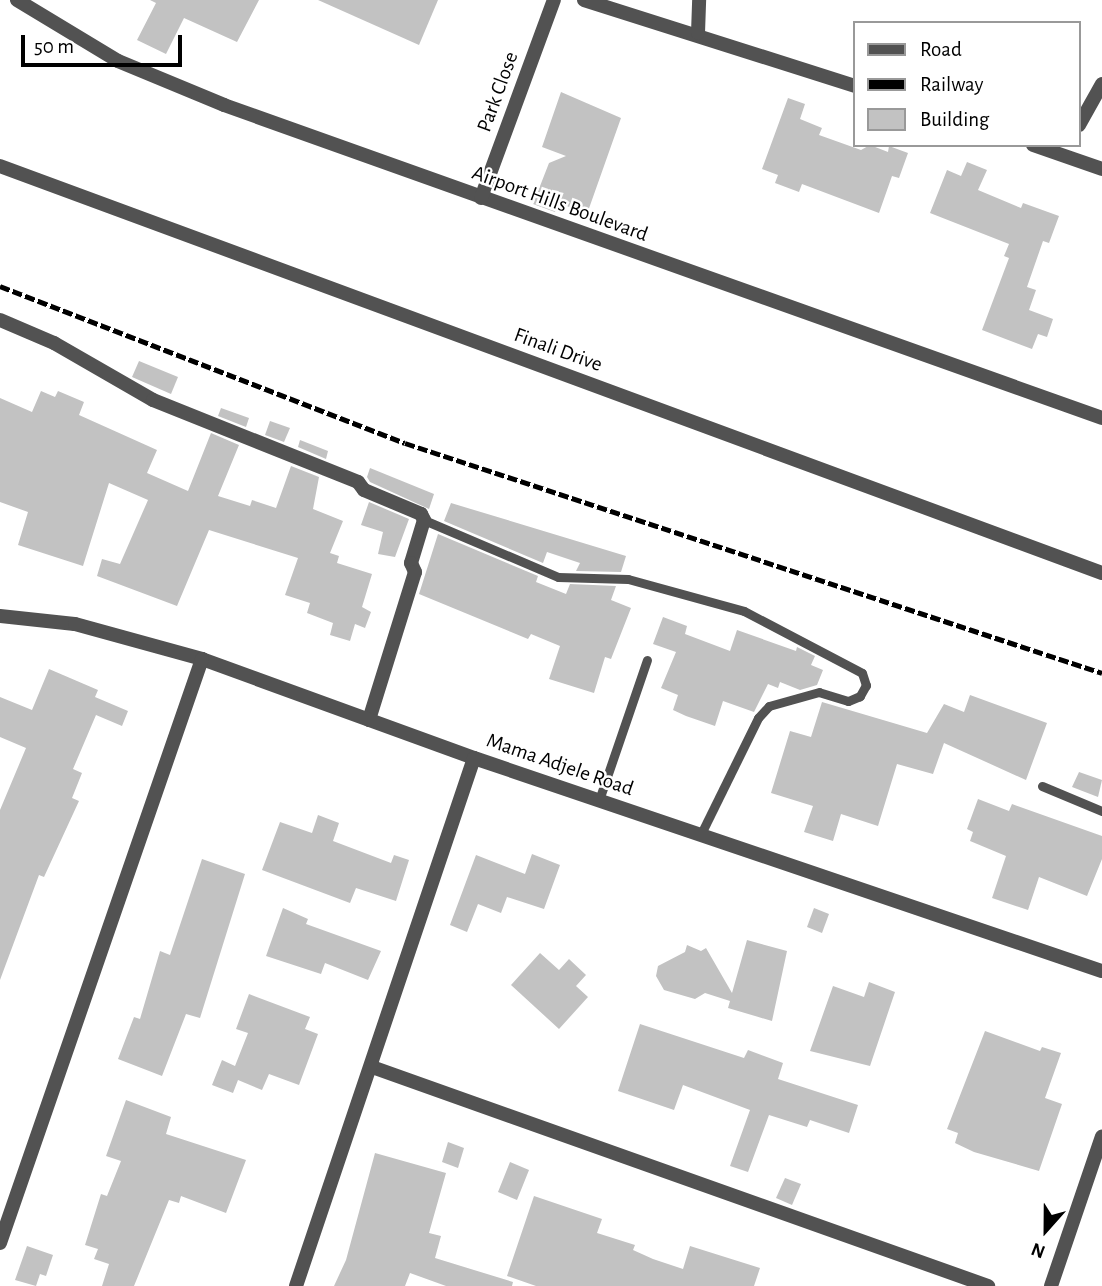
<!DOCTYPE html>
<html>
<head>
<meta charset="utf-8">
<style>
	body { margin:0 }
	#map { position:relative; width:1102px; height:1286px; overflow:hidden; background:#fff; font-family:"Alegreya Sans",sans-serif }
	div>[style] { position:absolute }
	.building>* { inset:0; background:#c2c2c2 }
	.lane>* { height:9px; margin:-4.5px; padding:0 4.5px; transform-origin:4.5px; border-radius:4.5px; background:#525252 }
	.street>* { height:14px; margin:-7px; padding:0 7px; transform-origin:7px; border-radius:7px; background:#525252 }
	.rail>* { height:5px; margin-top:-2.5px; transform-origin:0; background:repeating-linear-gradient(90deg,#000 0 10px,transparent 0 13.5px) }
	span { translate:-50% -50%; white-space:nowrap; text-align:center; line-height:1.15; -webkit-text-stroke:5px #fff; paint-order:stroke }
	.street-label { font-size:21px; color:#000 }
	.legend { position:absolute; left:853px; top:21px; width:228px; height:126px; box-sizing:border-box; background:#fff; border:2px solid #999; margin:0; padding:9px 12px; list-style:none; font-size:21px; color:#000 }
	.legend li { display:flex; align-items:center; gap:14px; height:35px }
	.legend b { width:35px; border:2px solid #999 }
	.north { position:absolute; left:1011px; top:1195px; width:70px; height:70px; -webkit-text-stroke:5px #fff; paint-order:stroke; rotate:201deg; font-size:19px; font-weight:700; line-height:28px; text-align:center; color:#000 }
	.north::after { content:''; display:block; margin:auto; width:24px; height:32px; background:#000; clip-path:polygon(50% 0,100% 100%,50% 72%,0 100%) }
	.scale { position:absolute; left:21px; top:35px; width:161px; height:32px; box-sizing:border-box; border:4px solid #000; border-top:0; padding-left:9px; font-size:21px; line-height:24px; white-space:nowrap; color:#000; -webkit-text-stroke:5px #fff; paint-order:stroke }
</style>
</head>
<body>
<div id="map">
	<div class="building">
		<i style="clip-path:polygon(150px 0,259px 0,237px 42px,184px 18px,166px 54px,137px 40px,156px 3px)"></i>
		<i style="clip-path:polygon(318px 0,438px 0,419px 45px)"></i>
		<i style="clip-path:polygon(561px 92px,621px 118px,587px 214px,559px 203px,555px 212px,533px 204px,549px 163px,566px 156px,542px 147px)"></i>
		<i style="clip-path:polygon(788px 98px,805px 104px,800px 119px,822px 128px,819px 135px,861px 150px,870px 145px,888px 152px,889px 146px,908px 153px,899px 178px,892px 176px,879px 213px,802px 184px,799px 192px,775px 183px,778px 175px,762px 169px)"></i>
		<i style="clip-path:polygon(967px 162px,987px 170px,978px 190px,1021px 208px,1023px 203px,1059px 216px,1049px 243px,1043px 241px,1027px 287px,1036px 290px,1029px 310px,1053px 319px,1047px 337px,1038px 334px,1032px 349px,982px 330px,1009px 258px,1004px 256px,1009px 244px,930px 213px,947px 170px,961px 176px)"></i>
		<i style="clip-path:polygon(139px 361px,178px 377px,171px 394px,132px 377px)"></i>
		<i style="clip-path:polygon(41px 391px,55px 397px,58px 391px,84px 402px,79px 415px,157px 450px,147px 473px,188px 491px,211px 433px,239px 445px,218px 496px,250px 506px,252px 500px,276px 508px,291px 466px,319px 477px,313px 509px,343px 521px,330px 553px,339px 556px,337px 563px,372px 574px,362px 607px,371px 612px,365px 628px,355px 624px,350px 641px,330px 635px,333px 623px,307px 613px,310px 603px,285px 595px,298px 558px,209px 530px,177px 606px,97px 576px,102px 559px,120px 564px,148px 500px,109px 483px,83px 566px,18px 545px,28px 512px,0 502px,0 398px,32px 412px)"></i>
		<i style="clip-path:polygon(221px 408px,249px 418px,246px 427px,218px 416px)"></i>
		<i style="clip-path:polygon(270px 421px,290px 428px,284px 442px,265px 435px)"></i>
		<i style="clip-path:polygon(300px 440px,328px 451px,326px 459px,298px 447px)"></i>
		<i style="clip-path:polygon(370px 468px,434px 494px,429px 509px,370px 482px,367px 477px)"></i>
		<i style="clip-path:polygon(369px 502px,409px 519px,395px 557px,378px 554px,383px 532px,361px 525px)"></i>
		<i style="clip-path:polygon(451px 503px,626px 556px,621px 572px,576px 571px,580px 563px,547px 552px,543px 563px,444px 521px)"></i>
		<i style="clip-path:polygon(438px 534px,538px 576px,536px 582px,566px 594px,570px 584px,616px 586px,611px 600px,631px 608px,611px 659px,605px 657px,594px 693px,549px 679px,560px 646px,531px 634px,528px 639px,419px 594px)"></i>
		<i style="clip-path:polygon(663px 617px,687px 626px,685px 634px,730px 651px,737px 630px,796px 651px,797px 647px,815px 656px,811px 665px,823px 670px,817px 685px,800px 690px,780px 682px,778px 688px,768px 684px,754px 712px,723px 701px,715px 726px,686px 716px,673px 710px,678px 695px,661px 688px,676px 652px,653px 644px)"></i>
		<i style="clip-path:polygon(49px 669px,98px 690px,95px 697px,128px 711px,122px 726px,96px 715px,73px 769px,82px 773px,72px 798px,79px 801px,44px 877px,39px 875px,0 980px,0 810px,26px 748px,0 737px,0 697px,32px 710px)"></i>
		<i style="clip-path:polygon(970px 695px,1047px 723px,1026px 780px,944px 743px,933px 774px,897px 764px,878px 826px,841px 814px,833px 841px,804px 832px,813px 806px,771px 793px,790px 731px,811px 737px,822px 702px,927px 733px,944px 704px,964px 712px)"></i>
		<i style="clip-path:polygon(1079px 772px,1102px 780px,1098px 797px,1072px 787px)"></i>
		<i style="clip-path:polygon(978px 799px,1009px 811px,1012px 804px,1102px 836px,1102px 859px,1087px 896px,1039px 877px,1028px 910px,992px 898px,1006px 856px,970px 841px,973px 832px,967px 829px)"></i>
		<i style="clip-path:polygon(318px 815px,339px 823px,333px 841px,391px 863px,394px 855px,409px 860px,396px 901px,356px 888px,350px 903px,262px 870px,280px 822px,312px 833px)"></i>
		<i style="clip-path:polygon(532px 854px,560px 865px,544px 909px,507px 897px,501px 913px,478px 904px,467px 932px,450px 925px,476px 855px,525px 874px)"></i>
		<i style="clip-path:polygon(202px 859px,245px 874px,200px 1018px,186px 1014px,162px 1076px,118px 1059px,134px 1017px,140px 1019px,160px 951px,170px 955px)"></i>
		<i style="clip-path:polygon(283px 908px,308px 919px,306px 924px,381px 951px,368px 980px,325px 963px,321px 974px,266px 956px)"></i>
		<i style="clip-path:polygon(814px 908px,829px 914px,822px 933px,807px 927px)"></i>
		<i style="clip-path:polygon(747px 940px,787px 951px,772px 1021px,728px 1008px,730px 1001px,705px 993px,695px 999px,664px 990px,656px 976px,658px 966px,685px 952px,687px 945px,701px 951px,706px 948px,732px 993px)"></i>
		<i style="clip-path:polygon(540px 953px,559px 970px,569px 959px,586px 975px,576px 986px,588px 997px,559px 1029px,511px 985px)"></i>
		<i style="clip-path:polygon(869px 982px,895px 992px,870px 1066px,810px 1051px,833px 986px,864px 997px)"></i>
		<i style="clip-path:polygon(249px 994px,310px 1017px,305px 1029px,318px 1034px,299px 1085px,269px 1074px,262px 1090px,238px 1080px,233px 1093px,212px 1085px,222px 1060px,235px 1066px,248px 1033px,236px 1029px)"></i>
		<i style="clip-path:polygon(640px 1024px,744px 1058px,748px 1050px,783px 1063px,778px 1079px,858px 1105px,849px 1133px,810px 1120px,807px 1127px,769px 1115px,748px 1172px,730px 1166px,750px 1110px,683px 1085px,674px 1110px,618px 1091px)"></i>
		<i style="clip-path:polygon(985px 1031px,1040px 1051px,1042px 1047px,1061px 1053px,1045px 1098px,1062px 1104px,1039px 1171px,974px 1152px,955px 1143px,958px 1133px,947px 1129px)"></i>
		<i style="clip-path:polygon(126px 1100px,171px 1117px,166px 1134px,246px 1160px,226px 1213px,181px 1196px,179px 1203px,169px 1200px,134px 1286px,102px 1286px,109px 1264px,94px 1259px,98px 1249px,85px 1245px,101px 1194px,107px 1196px,121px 1161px,106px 1156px)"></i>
		<i style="clip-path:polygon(448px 1142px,464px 1148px,458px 1168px,442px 1162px)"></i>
		<i style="clip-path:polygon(375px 1153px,446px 1173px,429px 1233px,441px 1236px,435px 1258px,513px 1282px,512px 1286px,446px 1286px,410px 1273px,405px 1286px,334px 1286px,346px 1260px)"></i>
		<i style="clip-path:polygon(510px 1162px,529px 1170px,517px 1200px,498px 1192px)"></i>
		<i style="clip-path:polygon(785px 1178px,801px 1184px,792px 1205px,776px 1198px)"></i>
		<i style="clip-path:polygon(534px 1196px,602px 1219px,597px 1233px,635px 1245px,633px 1250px,653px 1259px,683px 1269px,690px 1246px,760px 1268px,754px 1286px,536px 1286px,507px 1276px)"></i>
		<i style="clip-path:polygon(27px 1246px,53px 1255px,46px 1276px,40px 1274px,36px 1286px,15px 1280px)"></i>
	</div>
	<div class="lane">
		<i style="left:424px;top:520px;width:146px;rotate:23deg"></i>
		<i style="left:558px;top:577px;width:70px;rotate:1.6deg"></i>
		<i style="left:628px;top:579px;width:120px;rotate:15.4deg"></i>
		<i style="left:744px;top:611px;width:133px;rotate:27.7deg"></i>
		<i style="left:862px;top:673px;width:13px;rotate:72deg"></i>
		<i style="left:866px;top:685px;width:13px;rotate:119deg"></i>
		<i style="left:860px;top:696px;width:13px;rotate:157deg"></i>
		<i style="left:848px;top:701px;width:30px;rotate:-163deg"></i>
		<i style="left:819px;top:692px;width:52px;rotate:164.4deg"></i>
		<i style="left:769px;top:706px;width:16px;rotate:133deg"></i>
		<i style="left:758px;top:718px;width:131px;rotate:116.2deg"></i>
		<i style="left:1042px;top:786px;width:65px;rotate:22.6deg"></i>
		<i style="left:599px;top:800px;width:148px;rotate:-71.1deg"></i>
	</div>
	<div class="street">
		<i style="left:17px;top:0;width:118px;rotate:31.1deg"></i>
		<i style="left:118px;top:61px;width:115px;rotate:22.5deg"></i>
		<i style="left:224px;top:105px;width:932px;rotate:19.62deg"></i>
		<i style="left:584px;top:0;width:284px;rotate:17.6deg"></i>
		<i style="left:698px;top:33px;width:33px;rotate:-88deg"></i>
		<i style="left:1079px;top:125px;width:47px;rotate:-60.7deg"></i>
		<i style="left:1033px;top:145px;width:73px;rotate:19.2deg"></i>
		<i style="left:0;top:166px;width:1175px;rotate:20.27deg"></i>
		<i style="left:481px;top:198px;width:211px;rotate:-69.8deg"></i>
		<i style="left:0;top:320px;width:59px;rotate:23.1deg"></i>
		<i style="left:54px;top:343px;width:114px;rotate:29.9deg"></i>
		<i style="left:153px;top:400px;width:221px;rotate:21.8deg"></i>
		<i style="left:358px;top:482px;width:10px;rotate:53deg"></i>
		<i style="left:364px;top:490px;width:62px;rotate:22.8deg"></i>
		<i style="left:421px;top:514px;width:7px;rotate:63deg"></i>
		<i style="left:424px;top:520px;width:45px;rotate:106.8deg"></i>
		<i style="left:411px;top:563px;width:10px;rotate:66deg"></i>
		<i style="left:415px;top:572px;width:155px;rotate:107.3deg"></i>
		<i style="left:0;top:616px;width:75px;rotate:6.1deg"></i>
		<i style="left:75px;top:624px;width:132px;rotate:15.4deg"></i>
		<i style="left:202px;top:659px;width:289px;rotate:20deg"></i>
		<i style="left:474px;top:758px;width:663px;rotate:18.74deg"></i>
		<i style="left:372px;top:1067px;width:654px;rotate:19.57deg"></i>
		<i style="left:0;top:1243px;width:618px;rotate:-70.92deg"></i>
		<i style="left:296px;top:1286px;width:557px;rotate:-71.37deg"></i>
		<i style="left:1051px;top:1286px;width:158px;rotate:-71.2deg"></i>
	</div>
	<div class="rail">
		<i style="left:0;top:286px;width:434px;rotate:21.2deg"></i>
		<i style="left:405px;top:443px;width:734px;rotate:18.26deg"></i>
	</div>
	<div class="street-label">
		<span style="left:498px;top:92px;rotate:-70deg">Park Close</span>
		<span style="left:560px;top:204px;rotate:20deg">Airport Hills Boulevard</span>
		<span style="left:558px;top:350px;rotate:20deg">Finali Drive</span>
		<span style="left:560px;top:765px;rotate:19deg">Mama Adjele Road</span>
	</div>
	<ul class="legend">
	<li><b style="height:9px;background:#525252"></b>Road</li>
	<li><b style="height:9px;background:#000"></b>Railway</li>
	<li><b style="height:19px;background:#c2c2c2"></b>Building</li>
	</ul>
	<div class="north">N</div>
	<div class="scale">50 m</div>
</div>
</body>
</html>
